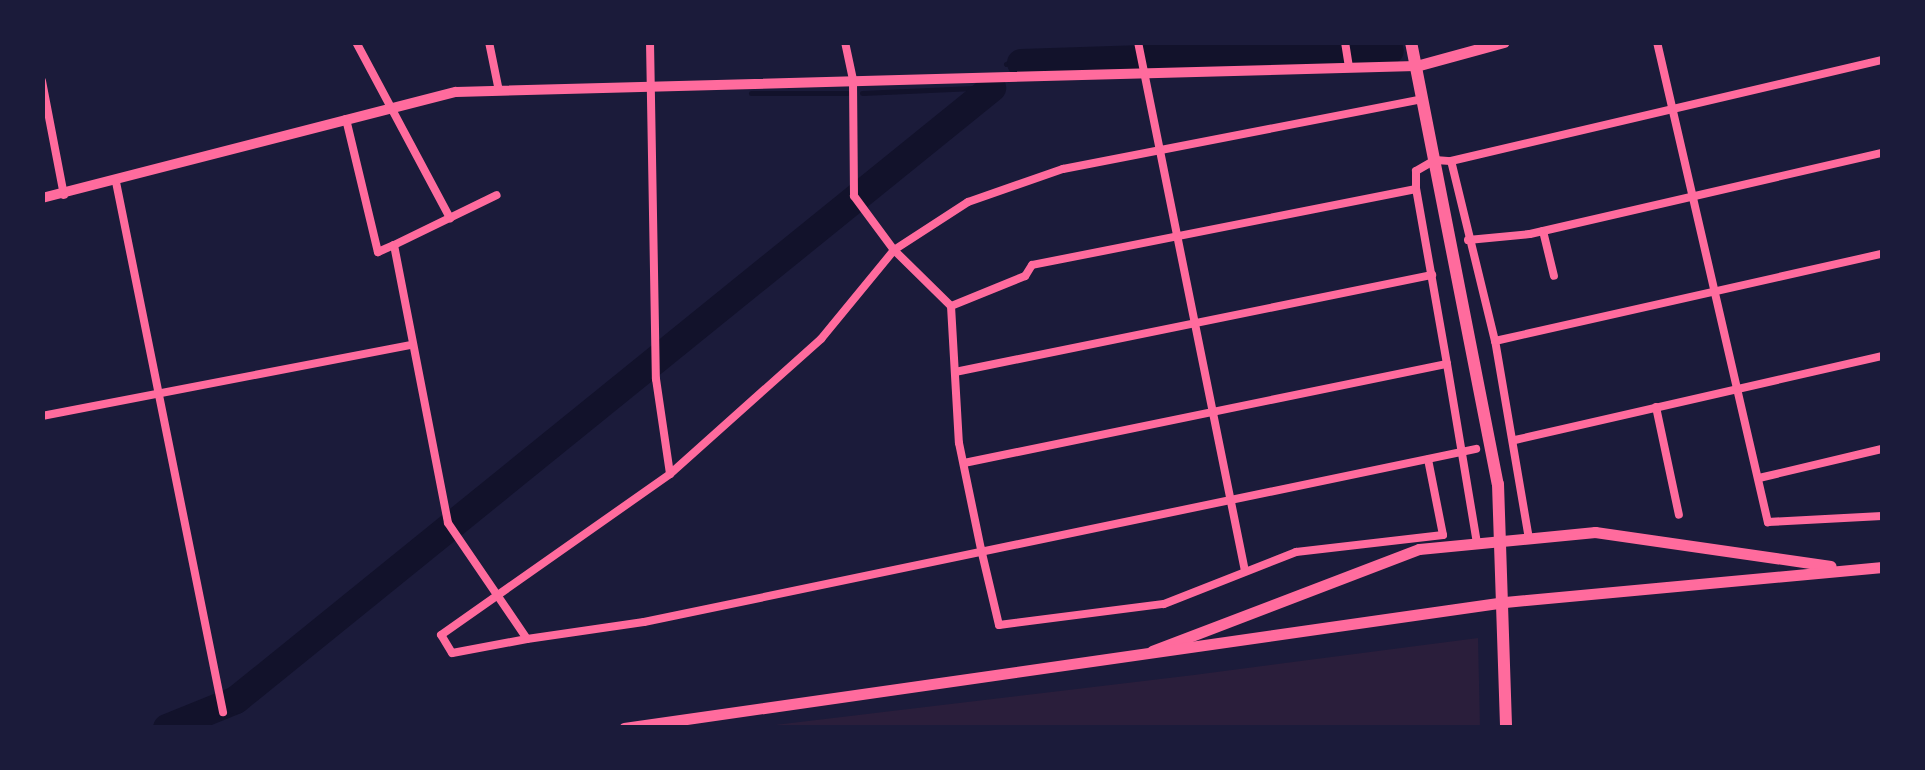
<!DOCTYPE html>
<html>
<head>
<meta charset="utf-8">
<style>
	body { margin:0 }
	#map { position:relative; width:1925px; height:770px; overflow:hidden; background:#1b1b3a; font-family:Commissioner,sans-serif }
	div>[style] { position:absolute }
	.green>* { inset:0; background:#2a1e3b }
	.stream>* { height:5px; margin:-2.5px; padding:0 2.5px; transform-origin:2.5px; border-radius:2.5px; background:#12122b }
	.river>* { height:28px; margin:-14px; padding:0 14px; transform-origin:14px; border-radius:14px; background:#12122b }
	.minor>* { height:8px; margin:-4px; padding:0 4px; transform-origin:4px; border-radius:4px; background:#ff6b9d }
	.tertiary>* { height:10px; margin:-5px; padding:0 5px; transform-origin:5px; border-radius:5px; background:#ff6b9d }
	.secondary>* { height:11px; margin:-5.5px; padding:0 5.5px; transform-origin:5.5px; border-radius:5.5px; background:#ff6b9d }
	.primary>* { height:12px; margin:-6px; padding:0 6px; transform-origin:6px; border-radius:6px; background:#ff6b9d }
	span { translate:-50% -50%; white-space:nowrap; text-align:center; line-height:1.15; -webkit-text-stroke:10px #1b1b3a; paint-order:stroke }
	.frame { position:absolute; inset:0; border:45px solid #1b1b3a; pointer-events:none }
</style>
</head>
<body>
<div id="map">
	<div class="green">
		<i style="clip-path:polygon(1478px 638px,1480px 727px,758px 727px,1194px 675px)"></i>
	</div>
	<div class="stream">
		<i style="left:1006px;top:64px;width:25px;rotate:-26deg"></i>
		<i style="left:1029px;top:53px;width:241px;rotate:-1.4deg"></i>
		<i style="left:751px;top:93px;width:96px"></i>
		<i style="left:862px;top:93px;width:112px;rotate:-2.6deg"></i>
	</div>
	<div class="river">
		<i style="left:1021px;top:63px;width:369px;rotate:-1.9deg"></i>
		<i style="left:167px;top:728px;width:74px;rotate:-22.1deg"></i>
		<i style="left:236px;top:700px;width:973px;rotate:-38.99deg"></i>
	</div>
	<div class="minor">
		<i style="left:356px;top:42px;width:200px;rotate:61.9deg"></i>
		<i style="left:489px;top:42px;width:50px;rotate:78.5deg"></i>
		<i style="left:650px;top:42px;width:337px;rotate:89deg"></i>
		<i style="left:656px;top:379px;width:96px;rotate:81.6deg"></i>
		<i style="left:845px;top:42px;width:40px;rotate:78deg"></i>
		<i style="left:853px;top:81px;width:115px;rotate:89.5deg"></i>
		<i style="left:854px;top:196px;width:67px;rotate:53.5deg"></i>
		<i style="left:894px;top:250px;width:80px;rotate:44.5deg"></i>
		<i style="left:1138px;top:42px;width:540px;rotate:78.57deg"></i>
		<i style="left:1345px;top:42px;width:26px;rotate:81deg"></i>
		<i style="left:1657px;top:42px;width:493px;rotate:77deg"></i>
		<i style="left:1768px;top:522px;width:114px;rotate:-3deg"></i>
		<i style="left:42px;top:81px;width:116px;rotate:79.1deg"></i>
		<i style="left:346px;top:119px;width:137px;rotate:76.5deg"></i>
		<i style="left:378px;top:252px;width:17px;rotate:-24deg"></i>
		<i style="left:394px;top:245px;width:283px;rotate:79deg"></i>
		<i style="left:448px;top:523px;width:140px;rotate:55.7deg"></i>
		<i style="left:527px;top:639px;width:118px;rotate:-8.3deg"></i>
		<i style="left:644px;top:622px;width:850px;rotate:-11.75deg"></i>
		<i style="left:116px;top:182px;width:541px;rotate:78.59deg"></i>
		<i style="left:1416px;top:189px;width:18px;rotate:-90deg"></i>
		<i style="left:1416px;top:171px;width:22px;rotate:-30deg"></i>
		<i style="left:1435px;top:160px;width:16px;rotate:4deg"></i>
		<i style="left:1543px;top:231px;width:46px;rotate:76.3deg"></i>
		<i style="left:1468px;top:240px;width:62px;rotate:-5.5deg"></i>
		<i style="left:1530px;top:234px;width:361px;rotate:-13deg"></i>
		<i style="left:394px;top:245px;width:114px;rotate:-25.9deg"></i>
		<i style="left:1495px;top:341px;width:397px;rotate:-12.7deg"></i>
		<i style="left:1447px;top:364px;width:181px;rotate:80.5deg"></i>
		<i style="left:955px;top:372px;width:487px;rotate:-11.5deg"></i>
		<i style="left:1656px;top:407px;width:110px;rotate:78deg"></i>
		<i style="left:42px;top:416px;width:376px;rotate:-10.9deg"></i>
		<i style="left:1515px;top:440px;width:376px;rotate:-12.9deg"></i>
		<i style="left:964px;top:463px;width:493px;rotate:-11.6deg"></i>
		<i style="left:1447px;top:364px;width:178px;rotate:-100deg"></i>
		<i style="left:1416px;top:189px;width:391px;rotate:168.8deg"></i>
		<i style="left:1032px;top:265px;width:13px;rotate:122deg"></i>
		<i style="left:1025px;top:276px;width:80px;rotate:157.9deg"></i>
		<i style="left:951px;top:306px;width:137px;rotate:86.7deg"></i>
		<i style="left:959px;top:443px;width:108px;rotate:78.3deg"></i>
		<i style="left:981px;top:549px;width:78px;rotate:76.7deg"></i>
		<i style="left:999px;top:625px;width:166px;rotate:-7.3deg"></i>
		<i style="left:1164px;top:604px;width:142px;rotate:-21.5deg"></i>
		<i style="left:1296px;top:552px;width:148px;rotate:-6.6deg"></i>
		<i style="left:1443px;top:535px;width:77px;rotate:-101.2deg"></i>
		<i style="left:1759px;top:478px;width:126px;rotate:-13.3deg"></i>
		<i style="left:1529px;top:539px;width:201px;rotate:-99.7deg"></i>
		<i style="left:1495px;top:341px;width:185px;rotate:-103.7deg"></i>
		<i style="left:1451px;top:161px;width:443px;rotate:-13.2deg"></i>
		<i style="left:527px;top:639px;width:76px;rotate:169.4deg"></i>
		<i style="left:452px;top:653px;width:21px;rotate:-121deg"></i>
		<i style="left:441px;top:635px;width:280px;rotate:-35.1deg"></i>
		<i style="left:670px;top:474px;width:203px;rotate:-41.8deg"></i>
		<i style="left:821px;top:339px;width:115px;rotate:-50.6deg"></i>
		<i style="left:894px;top:250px;width:88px;rotate:-33deg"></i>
		<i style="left:968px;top:202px;width:101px;rotate:-19.2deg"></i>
		<i style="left:1063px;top:169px;width:366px;rotate:-11deg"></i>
	</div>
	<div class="tertiary">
		<i style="left:42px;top:198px;width:427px;rotate:-14.4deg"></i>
		<i style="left:456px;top:92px;width:960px;rotate:-1.55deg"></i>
	</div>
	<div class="secondary">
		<i style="left:1416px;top:66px;width:91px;rotate:-15.3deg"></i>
		<i style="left:1152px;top:651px;width:286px;rotate:-20.9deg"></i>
		<i style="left:1419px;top:549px;width:177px;rotate:-5.5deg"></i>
		<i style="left:1595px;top:532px;width:238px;rotate:8.2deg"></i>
		<i style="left:624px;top:728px;width:890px;rotate:-8.14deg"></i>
		<i style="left:1505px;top:602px;width:379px;rotate:-5.3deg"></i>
	</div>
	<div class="primary">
		<i style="left:1411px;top:42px;width:450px;rotate:78.9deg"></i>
		<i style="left:1498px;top:484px;width:244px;rotate:88.1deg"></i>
	</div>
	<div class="frame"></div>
</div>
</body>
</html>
